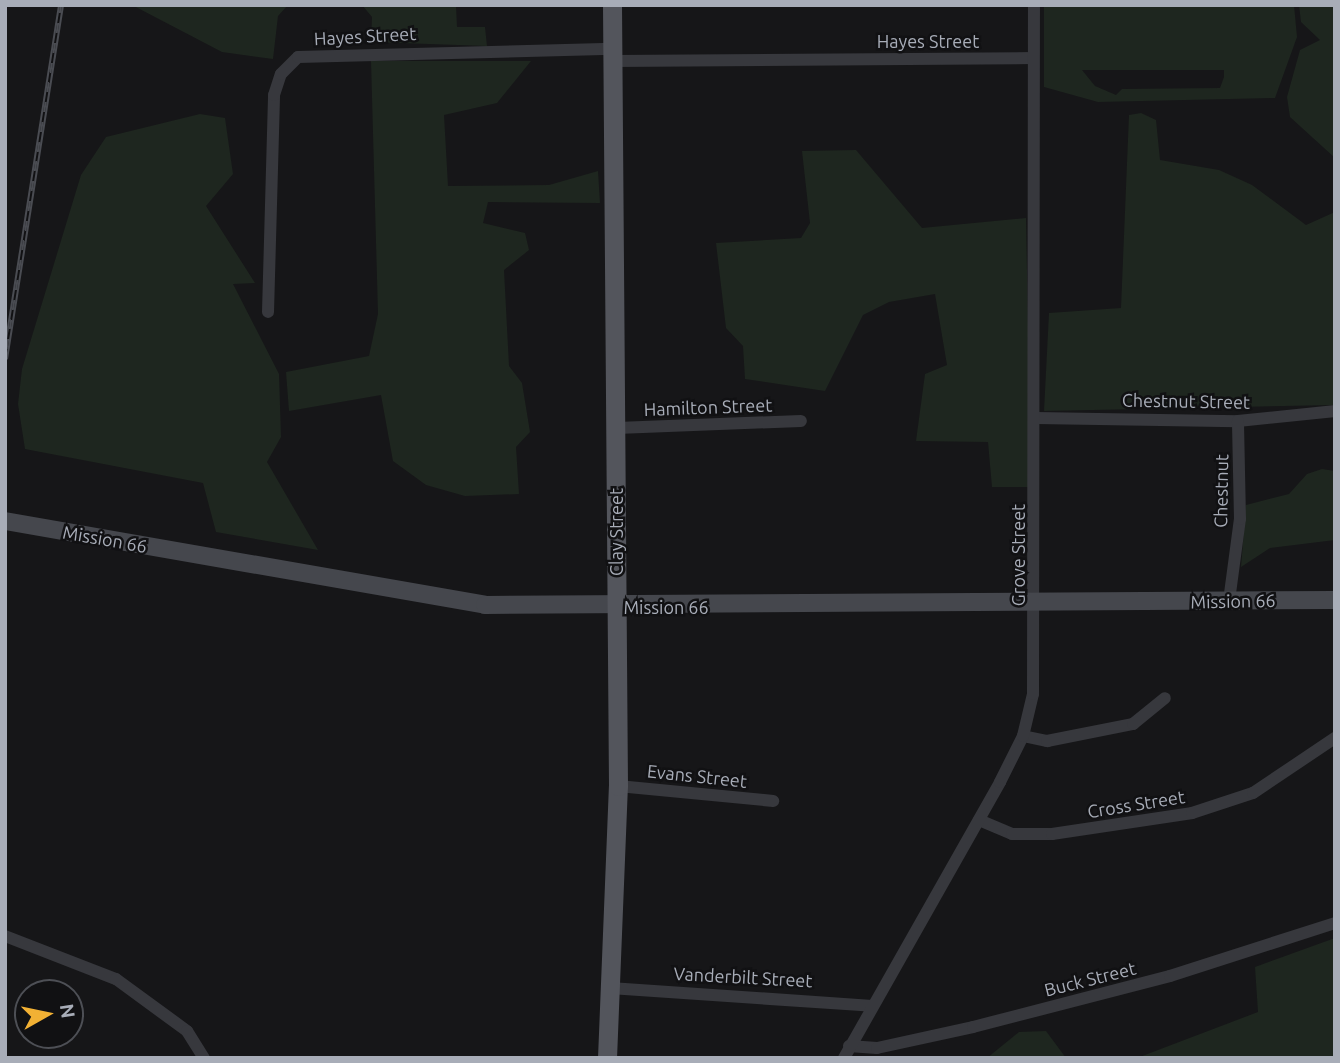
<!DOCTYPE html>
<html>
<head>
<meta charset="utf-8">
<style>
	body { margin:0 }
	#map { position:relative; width:1340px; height:1063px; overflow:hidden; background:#161618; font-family:Ubuntu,sans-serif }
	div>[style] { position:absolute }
	.green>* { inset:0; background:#1e261f }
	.street>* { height:12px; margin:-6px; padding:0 6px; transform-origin:6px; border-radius:6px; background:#37383d }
	.secondary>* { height:18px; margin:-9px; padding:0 9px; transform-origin:9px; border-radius:9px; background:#45474d }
	.primary>* { height:19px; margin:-9.5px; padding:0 9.5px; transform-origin:9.5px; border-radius:9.5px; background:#53555c }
	.rail>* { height:6px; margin-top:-3px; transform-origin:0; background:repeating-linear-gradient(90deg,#111113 0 10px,#4a4c52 0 20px); box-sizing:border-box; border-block:2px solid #4a4c52 }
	span { translate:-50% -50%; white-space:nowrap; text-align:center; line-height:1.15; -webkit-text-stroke:5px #111113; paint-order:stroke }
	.street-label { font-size:18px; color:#a8adb8 }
	.frame { position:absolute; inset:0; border:7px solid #a8adb8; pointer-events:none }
	.north { position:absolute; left:14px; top:979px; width:70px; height:70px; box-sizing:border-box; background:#111113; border:2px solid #4d4f55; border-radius:50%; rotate:81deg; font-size:19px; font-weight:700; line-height:28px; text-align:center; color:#a8adb8 }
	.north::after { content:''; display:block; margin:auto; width:24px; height:32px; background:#f2b134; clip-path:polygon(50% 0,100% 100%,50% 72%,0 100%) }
</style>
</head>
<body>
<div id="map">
	<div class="green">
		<i style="clip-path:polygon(132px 5px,288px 5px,278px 16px,273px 59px,222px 52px)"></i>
		<i style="clip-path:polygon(362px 5px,456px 5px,457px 27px,485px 27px,487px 46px,371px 42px,372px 17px)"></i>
		<i style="clip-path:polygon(evenodd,1044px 5px,1294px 5px,1297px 37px,1275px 98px,1098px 102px,1044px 87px,1044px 5px,1082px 70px,1224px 70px,1224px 77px,1220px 88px,1122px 89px,1116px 95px,1095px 86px,1082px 70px)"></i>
		<i style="clip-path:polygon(1299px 5px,1335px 5px,1335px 158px,1290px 117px,1287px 97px,1300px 50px,1320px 40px,1301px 22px)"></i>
		<i style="clip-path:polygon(371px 61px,531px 61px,497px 103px,444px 115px,448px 186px,549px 185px,598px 171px,600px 203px,488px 202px,483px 223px,525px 233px,529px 250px,504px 270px,509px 366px,522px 383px,530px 432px,516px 447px,519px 494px,465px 496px,426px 485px,393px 461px,381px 395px,289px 411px,286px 372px,369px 356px,378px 314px)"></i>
		<i style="clip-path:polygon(1141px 113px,1156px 120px,1160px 160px,1219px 170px,1252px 185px,1306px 225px,1335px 212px,1335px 405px,1044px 411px,1049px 313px,1121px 308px,1129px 115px)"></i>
		<i style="clip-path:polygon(200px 114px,225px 118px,233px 174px,206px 206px,255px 283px,233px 284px,279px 374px,281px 437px,267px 462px,318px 550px,216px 532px,203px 483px,25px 449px,18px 404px,22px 369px,81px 175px,106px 137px)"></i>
		<i style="clip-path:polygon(856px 150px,922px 228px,1026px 218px,1031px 487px,992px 487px,988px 442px,916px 441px,925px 374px,947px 365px,935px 294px,889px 302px,863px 315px,825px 391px,745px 379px,743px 346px,726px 328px,716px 243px,801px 238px,810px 223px,802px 151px)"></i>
		<i style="clip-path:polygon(1322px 469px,1335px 471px,1335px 540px,1270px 548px,1241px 567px,1246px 505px,1289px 494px,1307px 474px)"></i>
		<i style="clip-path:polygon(1335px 938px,1335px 1058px,1137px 1058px,1258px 1012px,1255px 967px)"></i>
		<i style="clip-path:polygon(1046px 1031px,1066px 1058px,987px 1058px,1019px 1032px)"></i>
	</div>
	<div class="street">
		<i style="left:613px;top:61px;width:420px;rotate:-0.4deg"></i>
		<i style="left:268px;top:312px;width:217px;rotate:-88.4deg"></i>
		<i style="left:274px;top:95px;width:22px;rotate:-72deg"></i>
		<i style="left:281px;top:74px;width:24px;rotate:-45deg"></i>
		<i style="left:298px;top:57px;width:315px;rotate:-1.5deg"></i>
		<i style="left:1036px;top:418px;width:202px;rotate:0.9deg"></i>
		<i style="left:1238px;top:421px;width:98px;rotate:-5.9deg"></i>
		<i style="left:617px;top:428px;width:184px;rotate:-2.2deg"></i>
		<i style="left:1229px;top:601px;width:83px;rotate:-82.4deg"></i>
		<i style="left:1240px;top:519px;width:98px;rotate:-91.2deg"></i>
		<i style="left:1023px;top:736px;width:25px;rotate:12deg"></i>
		<i style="left:1047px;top:741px;width:88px;rotate:-11.2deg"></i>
		<i style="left:1133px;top:724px;width:41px;rotate:-39.1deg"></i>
		<i style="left:618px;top:786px;width:156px;rotate:5.5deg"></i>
		<i style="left:979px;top:820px;width:36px;rotate:23deg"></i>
		<i style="left:1012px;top:834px;width:40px"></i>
		<i style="left:1052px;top:834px;width:142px;rotate:-8.5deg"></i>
		<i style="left:1192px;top:813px;width:64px;rotate:-18.2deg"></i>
		<i style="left:1253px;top:793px;width:99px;rotate:-33.9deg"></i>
		<i style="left:5px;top:936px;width:119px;rotate:21.2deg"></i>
		<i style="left:116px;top:979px;width:88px;rotate:36.2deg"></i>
		<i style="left:187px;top:1031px;width:32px;rotate:58deg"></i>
		<i style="left:610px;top:988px;width:263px;rotate:3.9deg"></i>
		<i style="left:849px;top:1046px;width:28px;rotate:4deg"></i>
		<i style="left:877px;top:1048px;width:98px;rotate:-12.3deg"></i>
		<i style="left:973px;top:1027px;width:203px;rotate:-14.5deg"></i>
		<i style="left:1170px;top:976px;width:173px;rotate:-17.8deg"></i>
		<i style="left:844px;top:1058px;width:317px;rotate:-60.5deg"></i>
		<i style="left:1000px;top:782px;width:51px;rotate:-63.4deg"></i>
		<i style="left:1023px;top:736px;width:43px;rotate:-76.6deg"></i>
		<i style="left:1033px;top:694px;width:689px;rotate:-89.92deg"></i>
	</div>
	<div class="secondary">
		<i style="left:5px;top:521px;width:487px;rotate:9.9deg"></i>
		<i style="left:485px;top:605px;width:850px;rotate:-0.34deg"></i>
	</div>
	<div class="primary">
		<i style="left:607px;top:1058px;width:272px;rotate:-87.7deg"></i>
		<i style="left:618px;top:786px;width:781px;rotate:-90.44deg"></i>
	</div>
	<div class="rail">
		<i style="left:5px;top:359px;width:358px;rotate:-81deg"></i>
	</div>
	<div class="street-label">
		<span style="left:365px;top:36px;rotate:-3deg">Hayes Street</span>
		<span style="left:928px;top:41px">Hayes Street</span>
		<span style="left:1186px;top:401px;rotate:1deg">Chestnut Street</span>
		<span style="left:708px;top:407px;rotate:-2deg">Hamilton Street</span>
		<span style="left:1221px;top:491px;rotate:-89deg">Chestnut</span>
		<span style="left:616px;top:532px;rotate:-90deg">Clay Street</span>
		<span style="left:105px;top:539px;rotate:10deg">Mission 66</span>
		<span style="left:1018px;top:555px;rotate:-90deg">Grove Street</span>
		<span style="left:1233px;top:601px;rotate:-1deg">Mission 66</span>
		<span style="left:666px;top:607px">Mission 66</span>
		<span style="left:697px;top:776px;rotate:6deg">Evans Street</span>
		<span style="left:1136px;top:804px;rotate:-9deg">Cross Street</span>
		<span style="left:743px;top:977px;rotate:3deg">Vanderbilt Street</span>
		<span style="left:1090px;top:979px;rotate:-14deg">Buck Street</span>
	</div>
	<div class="frame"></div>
	<div class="north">N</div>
</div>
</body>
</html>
